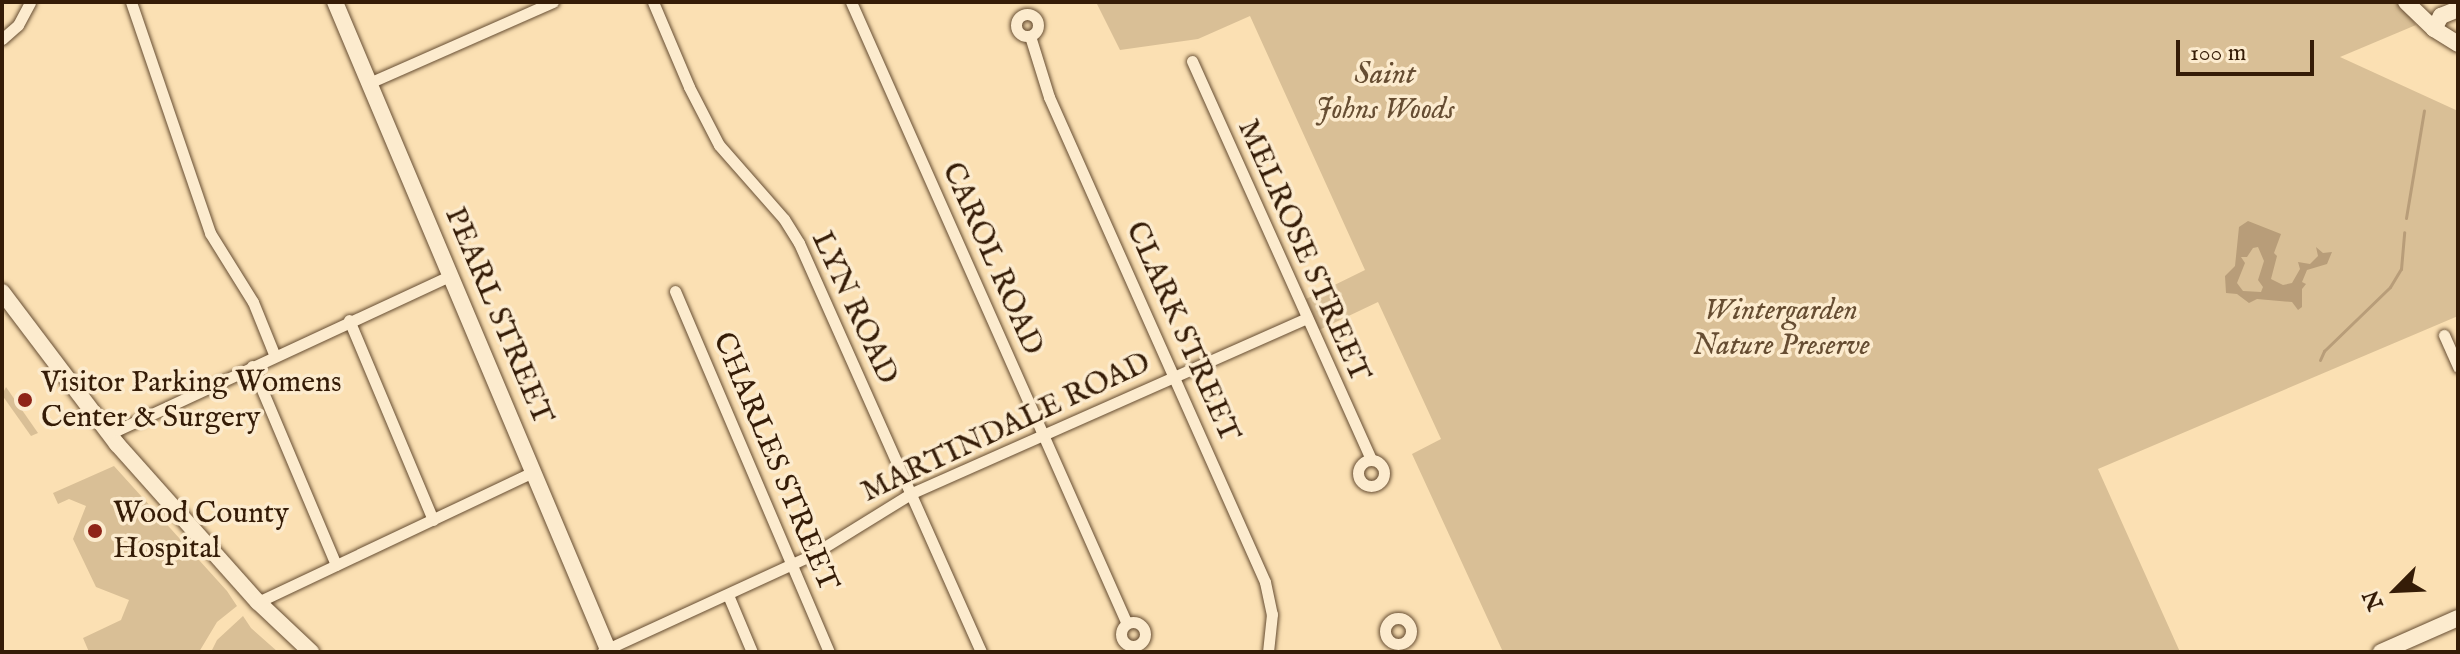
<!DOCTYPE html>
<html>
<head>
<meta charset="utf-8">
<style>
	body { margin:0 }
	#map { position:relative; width:2460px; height:654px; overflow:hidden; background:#fbe0b3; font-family:"IM FELL English",serif }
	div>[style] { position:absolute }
	.green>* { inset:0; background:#d9bf96 }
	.water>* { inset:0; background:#b89d79 }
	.stream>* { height:3px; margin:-1.5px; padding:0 1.5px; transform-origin:1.5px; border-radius:1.5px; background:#b89d79 }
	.roads { filter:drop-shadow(0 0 2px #664d32) drop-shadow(0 0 2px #664d32) }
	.street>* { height:11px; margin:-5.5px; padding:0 5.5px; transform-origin:5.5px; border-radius:5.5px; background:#fcebce }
	.street>.ring { margin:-5.5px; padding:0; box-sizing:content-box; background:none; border:11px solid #fcebce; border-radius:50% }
	.secondary>* { height:16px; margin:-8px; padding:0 8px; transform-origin:8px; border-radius:8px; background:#fcebce }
	.dots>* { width:22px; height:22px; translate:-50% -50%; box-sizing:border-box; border:4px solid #fcebce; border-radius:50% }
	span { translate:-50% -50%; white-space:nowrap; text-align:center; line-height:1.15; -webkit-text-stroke:7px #fcebce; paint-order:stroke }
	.park-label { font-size:30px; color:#664d32; font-style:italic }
	.street-label { font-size:30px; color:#351c07 }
	.poi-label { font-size:30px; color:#351c07 }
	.left { translate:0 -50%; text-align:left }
	.frame { position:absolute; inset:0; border:4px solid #351c07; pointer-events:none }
	.north { position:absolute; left:2356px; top:550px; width:80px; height:80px; -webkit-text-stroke:6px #fcebce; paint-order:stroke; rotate:246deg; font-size:22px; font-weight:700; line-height:32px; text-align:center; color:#351c07 }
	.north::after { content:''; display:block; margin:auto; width:28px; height:36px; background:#351c07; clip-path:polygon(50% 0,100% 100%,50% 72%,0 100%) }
	.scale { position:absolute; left:2176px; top:40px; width:138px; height:36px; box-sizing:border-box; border:4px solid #351c07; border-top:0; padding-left:10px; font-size:24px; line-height:28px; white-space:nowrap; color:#351c07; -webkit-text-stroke:6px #fcebce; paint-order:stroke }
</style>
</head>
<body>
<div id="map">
	<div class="green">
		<i style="clip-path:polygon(1096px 2px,2400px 2px,2416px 25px,2340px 57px,2458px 111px,2458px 316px,2098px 469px,2180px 652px,1503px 652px,1412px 454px,1441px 439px,1378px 302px,1319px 330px,1306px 299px,1365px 270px,1250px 16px,1198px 39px,1120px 50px)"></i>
		<i style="clip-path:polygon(6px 387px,38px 433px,31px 436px,2px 395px)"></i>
		<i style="clip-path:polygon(114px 466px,227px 591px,237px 606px,217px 622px,199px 652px,89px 652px,83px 638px,121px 620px,129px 600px,96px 587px,73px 539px,86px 506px,69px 499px,58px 504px,53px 493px)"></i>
		<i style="clip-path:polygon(243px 616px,251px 628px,278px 652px,211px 652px,217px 640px)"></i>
	</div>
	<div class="water">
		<i style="clip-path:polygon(evenodd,2248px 221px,2281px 234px,2274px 253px,2277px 256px,2271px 279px,2283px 285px,2292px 283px,2300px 269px,2298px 262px,2310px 264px,2318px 256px,2316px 247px,2323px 253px,2332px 252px,2327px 264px,2307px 270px,2302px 282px,2306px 284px,2302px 289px,2302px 307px,2298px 310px,2292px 302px,2257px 299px,2249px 303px,2237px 294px,2226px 293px,2225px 276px,2235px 266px,2239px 227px,2248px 221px,2258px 247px,2264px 261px,2258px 280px,2263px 287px,2261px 292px,2243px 291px,2237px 283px,2245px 263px,2241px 257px,2247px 257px,2253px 248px,2258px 247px)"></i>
	</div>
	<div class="stream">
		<i style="left:2406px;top:218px;width:109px;rotate:-80.5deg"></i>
		<i style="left:2320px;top:360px;width:10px;rotate:-66deg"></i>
		<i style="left:2324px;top:351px;width:92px;rotate:-44.1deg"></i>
		<i style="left:2390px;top:287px;width:21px;rotate:-59deg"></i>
		<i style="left:2401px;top:269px;width:37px;rotate:-85deg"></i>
	</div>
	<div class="roads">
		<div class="street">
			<i style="left:131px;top:2px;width:244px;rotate:71.1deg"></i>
			<i style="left:210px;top:233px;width:81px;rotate:58.1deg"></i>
			<i style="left:253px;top:302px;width:56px;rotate:68deg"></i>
			<i style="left:653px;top:2px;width:92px;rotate:67deg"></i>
			<i style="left:689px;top:87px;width:65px;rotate:62.7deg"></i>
			<i style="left:719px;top:145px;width:98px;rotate:48.7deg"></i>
			<i style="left:784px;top:219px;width:28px;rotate:58deg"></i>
			<i style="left:799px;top:243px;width:448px;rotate:66deg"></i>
			<i style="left:851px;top:2px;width:680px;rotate:66.07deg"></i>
			<i class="ring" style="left:1016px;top:14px;width:11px;height:11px"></i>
			<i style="left:1030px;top:36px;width:64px;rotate:72.7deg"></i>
			<i style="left:1049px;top:97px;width:531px;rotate:65.99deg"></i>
			<i style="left:1265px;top:582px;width:33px;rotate:78deg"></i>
			<i style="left:1272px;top:614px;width:38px;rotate:96deg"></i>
			<i style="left:2px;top:39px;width:21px;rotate:-41deg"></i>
			<i style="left:18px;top:25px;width:26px;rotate:-62deg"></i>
			<i style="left:1192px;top:61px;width:437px;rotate:65.8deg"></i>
			<i style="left:369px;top:83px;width:201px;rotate:-23.8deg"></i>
			<i style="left:675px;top:291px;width:392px;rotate:66.9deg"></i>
			<i style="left:349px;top:320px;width:217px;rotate:67.2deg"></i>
			<i style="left:2444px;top:335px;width:35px;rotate:66deg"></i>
			<i style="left:252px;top:366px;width:216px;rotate:67.1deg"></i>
			<i style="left:109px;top:434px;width:377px;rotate:-24.9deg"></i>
			<i class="ring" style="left:1358px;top:460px;width:15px;height:15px"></i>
			<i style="left:728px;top:595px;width:62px;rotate:67.2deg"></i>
			<i style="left:258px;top:602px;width:304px;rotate:-25.3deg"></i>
			<i class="ring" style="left:1385px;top:618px;width:15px;height:15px"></i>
			<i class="ring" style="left:1121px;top:622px;width:13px;height:13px"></i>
			<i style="left:603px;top:651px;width:228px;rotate:-24.7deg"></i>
			<i style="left:810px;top:556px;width:120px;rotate:-31.7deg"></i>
			<i style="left:912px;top:493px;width:432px;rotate:-23.9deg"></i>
		</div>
		<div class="secondary">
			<i style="left:335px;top:2px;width:705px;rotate:67.14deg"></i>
			<i style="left:2406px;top:2px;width:39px;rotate:44deg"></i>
			<i style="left:2434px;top:29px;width:28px;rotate:32deg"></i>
			<i style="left:2434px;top:29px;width:15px;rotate:-62deg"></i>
			<i style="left:2441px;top:16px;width:18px;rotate:-22deg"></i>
			<i style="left:2px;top:292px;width:191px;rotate:52.9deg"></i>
			<i style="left:117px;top:444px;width:212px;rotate:48.3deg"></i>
			<i style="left:258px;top:602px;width:73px;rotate:43.3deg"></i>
			<i style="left:2381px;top:652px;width:84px;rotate:-23.8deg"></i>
		</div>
	</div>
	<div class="dots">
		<i style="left:25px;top:400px;background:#8f2418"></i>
		<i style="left:95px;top:531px;background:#8f2418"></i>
	</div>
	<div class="park-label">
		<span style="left:1385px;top:92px">Saint<br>Johns Woods</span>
		<span style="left:1781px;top:328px">Wintergarden<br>Nature Preserve</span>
	</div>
	<div class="street-label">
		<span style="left:1303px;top:251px;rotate:66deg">MELROSE STREET</span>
		<span style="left:992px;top:259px;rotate:66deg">CAROL ROAD</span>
		<span style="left:854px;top:308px;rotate:65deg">LYN ROAD</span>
		<span style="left:498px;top:316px;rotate:67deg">PEARL STREET</span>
		<span style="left:1182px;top:332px;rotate:66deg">CLARK STREET</span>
		<span style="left:1006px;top:428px;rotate:-25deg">MARTINDALE ROAD</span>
		<span style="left:775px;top:462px;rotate:67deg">CHARLES STREET</span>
	</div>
	<div class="poi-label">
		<span class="left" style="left:41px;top:400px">Visitor Parking Womens<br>Center &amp; Surgery</span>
		<span class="left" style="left:113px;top:531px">Wood County<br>Hospital</span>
	</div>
	<div class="frame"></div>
	<div class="north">N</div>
	<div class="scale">100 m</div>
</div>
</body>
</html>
